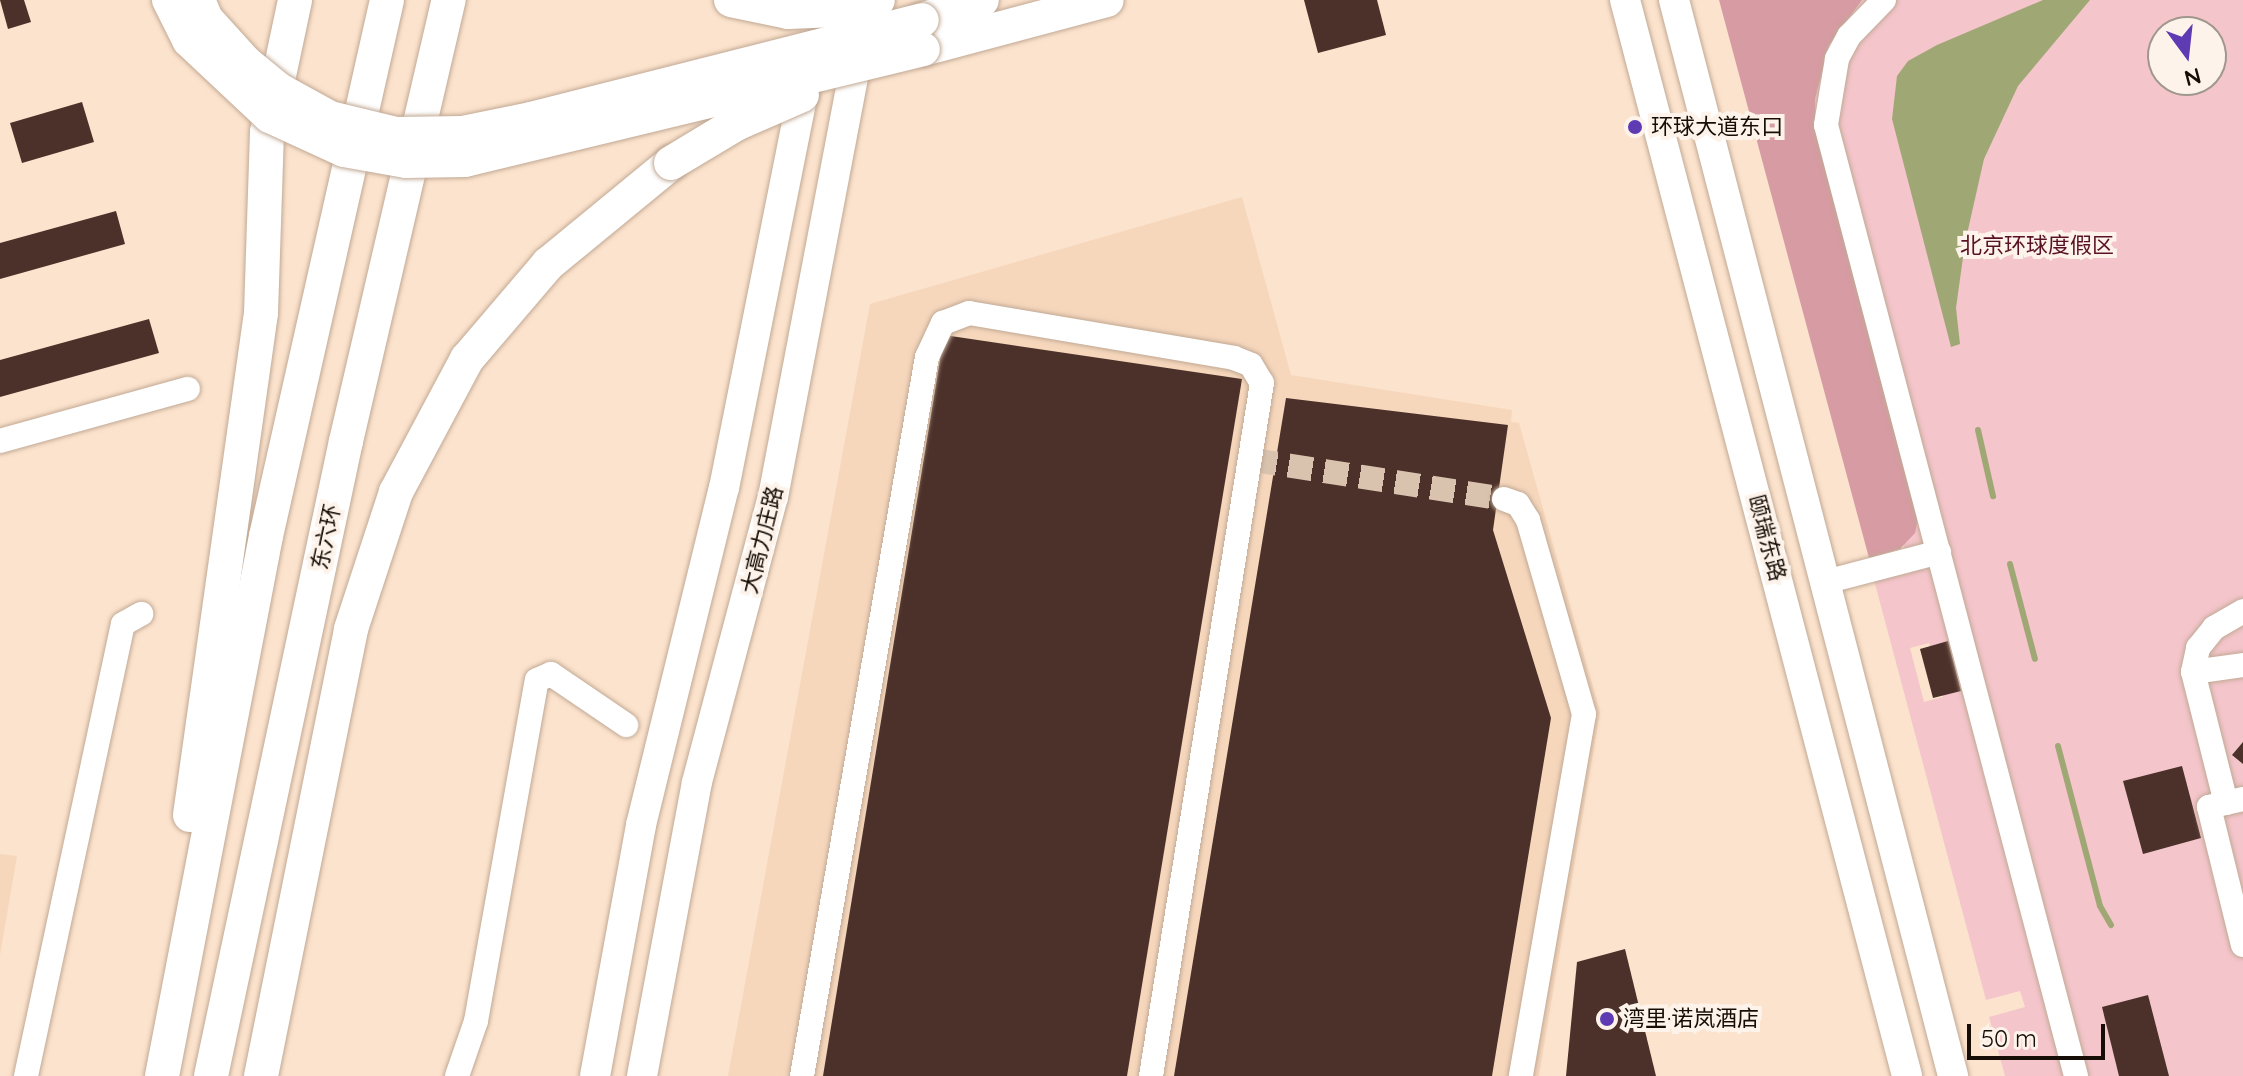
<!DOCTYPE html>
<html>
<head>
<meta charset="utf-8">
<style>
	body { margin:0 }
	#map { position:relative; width:2243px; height:1076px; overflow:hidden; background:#fce3cd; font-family:Quicksand,"Noto Sans SC",sans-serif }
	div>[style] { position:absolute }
	.built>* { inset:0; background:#f6d7bc }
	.green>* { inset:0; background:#f4c5cb }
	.forest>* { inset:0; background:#d79ba3 }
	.water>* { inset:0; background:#9fa874 }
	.stream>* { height:6px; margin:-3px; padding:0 3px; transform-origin:3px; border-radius:3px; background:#9fa874 }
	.building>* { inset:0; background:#4b312a }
	.minor-tunnel>* { height:24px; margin-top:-12px; transform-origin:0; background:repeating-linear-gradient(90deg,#d9c3af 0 24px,transparent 0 36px) }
	.roads { filter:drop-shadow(0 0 2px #c1a995) drop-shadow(0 0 2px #c1a995) }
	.minor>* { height:24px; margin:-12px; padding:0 12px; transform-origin:12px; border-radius:12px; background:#fff }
	.major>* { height:30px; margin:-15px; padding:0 15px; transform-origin:15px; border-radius:15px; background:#fff }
	.highway>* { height:34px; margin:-17px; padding:0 17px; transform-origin:17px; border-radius:17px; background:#fff }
	.bridges { filter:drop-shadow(0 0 2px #c1a995) drop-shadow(0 0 2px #c1a995) }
	.highway-bridge>* { height:34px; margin:-17px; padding:0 17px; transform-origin:17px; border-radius:17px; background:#fff }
	.dots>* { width:22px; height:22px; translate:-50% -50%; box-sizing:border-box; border:4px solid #fdf3ea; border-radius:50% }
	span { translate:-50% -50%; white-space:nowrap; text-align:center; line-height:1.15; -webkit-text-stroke:8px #fdf3ea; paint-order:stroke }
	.poi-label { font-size:22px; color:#150d06 }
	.left { translate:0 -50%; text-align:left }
	.park-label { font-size:22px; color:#591225 }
	.street-label { font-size:22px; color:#150d06 }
	.north { position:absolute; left:2147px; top:16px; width:80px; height:80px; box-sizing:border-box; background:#fdf3ea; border:2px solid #a0978f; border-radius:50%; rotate:165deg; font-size:22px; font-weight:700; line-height:32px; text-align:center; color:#150d06 }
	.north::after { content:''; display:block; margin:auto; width:28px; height:36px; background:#5e3bb3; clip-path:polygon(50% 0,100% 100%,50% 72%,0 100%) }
	.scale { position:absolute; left:1967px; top:1024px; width:138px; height:36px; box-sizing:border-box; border:4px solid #150d06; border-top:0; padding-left:10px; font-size:24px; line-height:28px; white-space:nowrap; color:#150d06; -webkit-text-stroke:6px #fdf3ea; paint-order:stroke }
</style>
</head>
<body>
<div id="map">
	<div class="built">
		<i style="clip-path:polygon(1242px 197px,1291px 375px,1512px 410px,1511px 422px,1519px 423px,1600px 712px,1539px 1076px,728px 1076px,870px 304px)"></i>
		<i style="clip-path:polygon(0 854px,17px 856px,0 955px)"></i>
	</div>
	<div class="green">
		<i style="clip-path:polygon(evenodd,1830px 0,2243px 0,2243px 1076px,2005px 1076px,1989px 1017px,2025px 1007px,2020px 991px,1986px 1000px,1874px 580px,1911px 573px,1777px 61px,1830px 0,2163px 32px,2211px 32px,2211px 80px,2163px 80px,2163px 32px,1830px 0,1929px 643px,1943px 697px,1924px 702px,1910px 648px,1929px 643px)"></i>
	</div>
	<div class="forest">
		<i style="clip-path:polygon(1719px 0,1862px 0,1829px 45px,1815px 99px,1815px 124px,1918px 519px,1915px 533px,1900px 549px,1869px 558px)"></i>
	</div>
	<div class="water">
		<i style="clip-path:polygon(2043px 0,2090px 0,2018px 86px,1984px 159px,1965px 243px,1956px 308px,1960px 344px,1951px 347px,1892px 119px,1897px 76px,1908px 61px,1937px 45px)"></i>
	</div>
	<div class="stream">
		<i style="left:1978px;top:430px;width:68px;rotate:77.2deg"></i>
		<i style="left:2010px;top:564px;width:98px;rotate:75.3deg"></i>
		<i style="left:2058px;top:746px;width:165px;rotate:75.3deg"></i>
		<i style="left:2100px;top:906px;width:22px;rotate:60deg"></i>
	</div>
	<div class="building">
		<i style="clip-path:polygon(0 0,24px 0,31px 22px,8px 29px)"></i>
		<i style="clip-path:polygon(1304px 0,1377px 0,1386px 35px,1318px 53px)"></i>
		<i style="clip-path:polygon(82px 102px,94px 142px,22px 163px,10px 123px)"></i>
		<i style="clip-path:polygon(116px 211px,125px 244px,0 279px,0 243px)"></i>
		<i style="clip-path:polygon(149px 319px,159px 353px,0 397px,0 360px)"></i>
		<i style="clip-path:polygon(944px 335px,1242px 379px,1127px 1076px,823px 1076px)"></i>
		<i style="clip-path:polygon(1286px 398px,1508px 425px,1493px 530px,1551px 718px,1492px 1076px,1174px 1076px)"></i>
		<i style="clip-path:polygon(1948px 641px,1961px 691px,1933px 698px,1920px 649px)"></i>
		<i style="clip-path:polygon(2243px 742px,2243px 764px,2232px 755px)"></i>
		<i style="clip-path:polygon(2182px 766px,2201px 838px,2143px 854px,2123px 781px)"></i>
		<i style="clip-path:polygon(1625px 949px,1656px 1076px,1566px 1076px,1577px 962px)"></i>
		<i style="clip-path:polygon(2148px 995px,2169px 1076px,2119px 1076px,2102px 1007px)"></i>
	</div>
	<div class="minor-tunnel">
		<i style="left:1253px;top:460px;width:254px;rotate:8.8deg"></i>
	</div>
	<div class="roads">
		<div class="minor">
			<i style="left:1884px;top:0;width:50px;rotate:134.2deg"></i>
			<i style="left:1849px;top:36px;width:26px;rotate:118deg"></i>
			<i style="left:1837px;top:59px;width:67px;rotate:99.5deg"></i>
			<i style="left:1826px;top:125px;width:983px;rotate:75.27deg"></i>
			<i style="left:0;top:441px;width:195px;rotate:-15.5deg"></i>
			<i style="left:1504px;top:499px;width:15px;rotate:20deg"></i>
			<i style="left:1518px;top:504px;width:19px;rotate:58deg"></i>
			<i style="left:1528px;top:520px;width:202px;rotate:73.9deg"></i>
			<i style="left:1584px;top:714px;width:367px;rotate:99.9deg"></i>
			<i style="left:1825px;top:582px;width:118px;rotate:-14.7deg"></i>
			<i style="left:2193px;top:672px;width:50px;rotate:-8deg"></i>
			<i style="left:2243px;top:799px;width:35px;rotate:167deg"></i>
			<i style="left:2209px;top:807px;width:142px;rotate:76.2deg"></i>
			<i style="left:2226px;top:803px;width:135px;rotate:-104.1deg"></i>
			<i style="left:2193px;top:672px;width:25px;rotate:-78deg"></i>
			<i style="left:2198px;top:648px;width:26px;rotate:-51deg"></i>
			<i style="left:2214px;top:628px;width:34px;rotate:-30deg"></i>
			<i style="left:26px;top:1076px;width:462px;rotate:-77.9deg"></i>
			<i style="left:123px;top:624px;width:21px;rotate:-29deg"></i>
			<i style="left:457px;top:1076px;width:58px;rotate:-70.9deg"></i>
			<i style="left:476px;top:1021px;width:346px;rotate:-79.9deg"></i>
			<i style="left:537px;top:680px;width:15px;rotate:-23deg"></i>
			<i style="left:551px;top:674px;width:91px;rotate:34.2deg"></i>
			<i style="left:802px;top:1076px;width:730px;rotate:-80.14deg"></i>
			<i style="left:927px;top:357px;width:38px;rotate:-65deg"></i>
			<i style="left:943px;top:323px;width:28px;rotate:-21deg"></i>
			<i style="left:969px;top:313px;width:269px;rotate:9.6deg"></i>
			<i style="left:1234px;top:358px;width:18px;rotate:22deg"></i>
			<i style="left:1251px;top:365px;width:21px;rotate:59deg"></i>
			<i style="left:1262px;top:383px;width:702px;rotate:99.1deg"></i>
		</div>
		<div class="major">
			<i style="left:1625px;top:0;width:1112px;rotate:75.31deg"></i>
			<i style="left:1674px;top:0;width:1112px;rotate:75.46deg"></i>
			<i style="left:595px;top:1076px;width:255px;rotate:-79.6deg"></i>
			<i style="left:641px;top:825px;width:347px;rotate:-76.2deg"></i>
			<i style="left:724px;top:488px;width:419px;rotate:-78.7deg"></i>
			<i style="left:642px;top:1076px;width:299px;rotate:-79.4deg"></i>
			<i style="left:697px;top:782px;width:295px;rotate:-75.1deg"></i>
			<i style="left:773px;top:497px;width:460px;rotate:-79.2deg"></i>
		</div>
		<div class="highway">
			<i style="left:922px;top:20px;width:63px;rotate:-18.4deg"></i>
			<i style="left:923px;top:49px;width:190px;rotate:-14.9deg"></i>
			<i style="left:190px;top:815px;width:507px;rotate:-81.95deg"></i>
			<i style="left:261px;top:313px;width:181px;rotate:-88.1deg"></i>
			<i style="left:267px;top:132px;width:135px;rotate:-78deg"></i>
			<i style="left:162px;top:1076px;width:550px;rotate:-79.1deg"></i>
			<i style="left:266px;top:536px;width:549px;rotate:-77.28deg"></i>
			<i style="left:211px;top:1076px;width:649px;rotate:-78deg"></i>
			<i style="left:346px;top:441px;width:453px;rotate:-76.9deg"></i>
			<i style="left:261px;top:1076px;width:456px;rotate:-78.6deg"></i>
			<i style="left:351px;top:629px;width:144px;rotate:-71.8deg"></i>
			<i style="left:396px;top:492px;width:151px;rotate:-61.9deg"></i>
			<i style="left:467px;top:359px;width:125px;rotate:-49.5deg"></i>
			<i style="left:548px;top:264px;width:159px;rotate:-39.4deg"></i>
		</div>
	</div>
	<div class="bridges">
		<div class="highway-bridge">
			<i style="left:169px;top:0;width:45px;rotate:63.4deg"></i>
			<i style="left:189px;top:40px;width:111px;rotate:43.2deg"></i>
			<i style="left:270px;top:116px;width:81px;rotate:24.7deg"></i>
			<i style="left:344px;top:150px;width:63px;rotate:10.1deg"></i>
			<i style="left:406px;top:161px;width:59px;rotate:-1deg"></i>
			<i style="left:465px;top:160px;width:471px;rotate:-13.6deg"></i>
			<i style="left:198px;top:0;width:21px;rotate:67deg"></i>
			<i style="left:206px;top:19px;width:58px;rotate:47.8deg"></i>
			<i style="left:245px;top:62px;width:44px;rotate:39.5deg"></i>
			<i style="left:279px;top:90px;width:58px;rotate:28.8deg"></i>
			<i style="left:330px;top:118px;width:68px;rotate:13.6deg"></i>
			<i style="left:396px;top:134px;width:67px;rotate:-0.9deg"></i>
			<i style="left:463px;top:133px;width:69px;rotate:-11.6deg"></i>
			<i style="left:531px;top:119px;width:403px;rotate:-14.2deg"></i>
			<i style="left:731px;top:0;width:58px;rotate:11.9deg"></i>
			<i style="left:788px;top:12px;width:48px;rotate:-2.4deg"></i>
			<i style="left:836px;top:10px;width:43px;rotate:-13.4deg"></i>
			<i style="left:671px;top:163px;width:76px;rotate:-31deg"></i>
			<i style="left:736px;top:124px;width:72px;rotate:-23.7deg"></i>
		</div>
	</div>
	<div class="dots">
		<i style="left:1635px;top:127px;background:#5e3bb3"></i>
		<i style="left:1607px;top:1019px;background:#5e3bb3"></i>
	</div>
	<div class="poi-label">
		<span class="left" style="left:1651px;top:127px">环球大道东口</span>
		<span class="left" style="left:1623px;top:1019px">湾里·诺岚酒店</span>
	</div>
	<div class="park-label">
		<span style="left:2037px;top:246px">北京环球度假区</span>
	</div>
	<div class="street-label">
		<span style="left:326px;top:537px;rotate:-78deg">东六环</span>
		<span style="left:1767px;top:538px;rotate:75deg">颐瑞东路</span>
		<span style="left:762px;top:540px;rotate:-76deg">大高力庄路</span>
	</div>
	<div class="north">N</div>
	<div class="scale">50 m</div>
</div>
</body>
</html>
